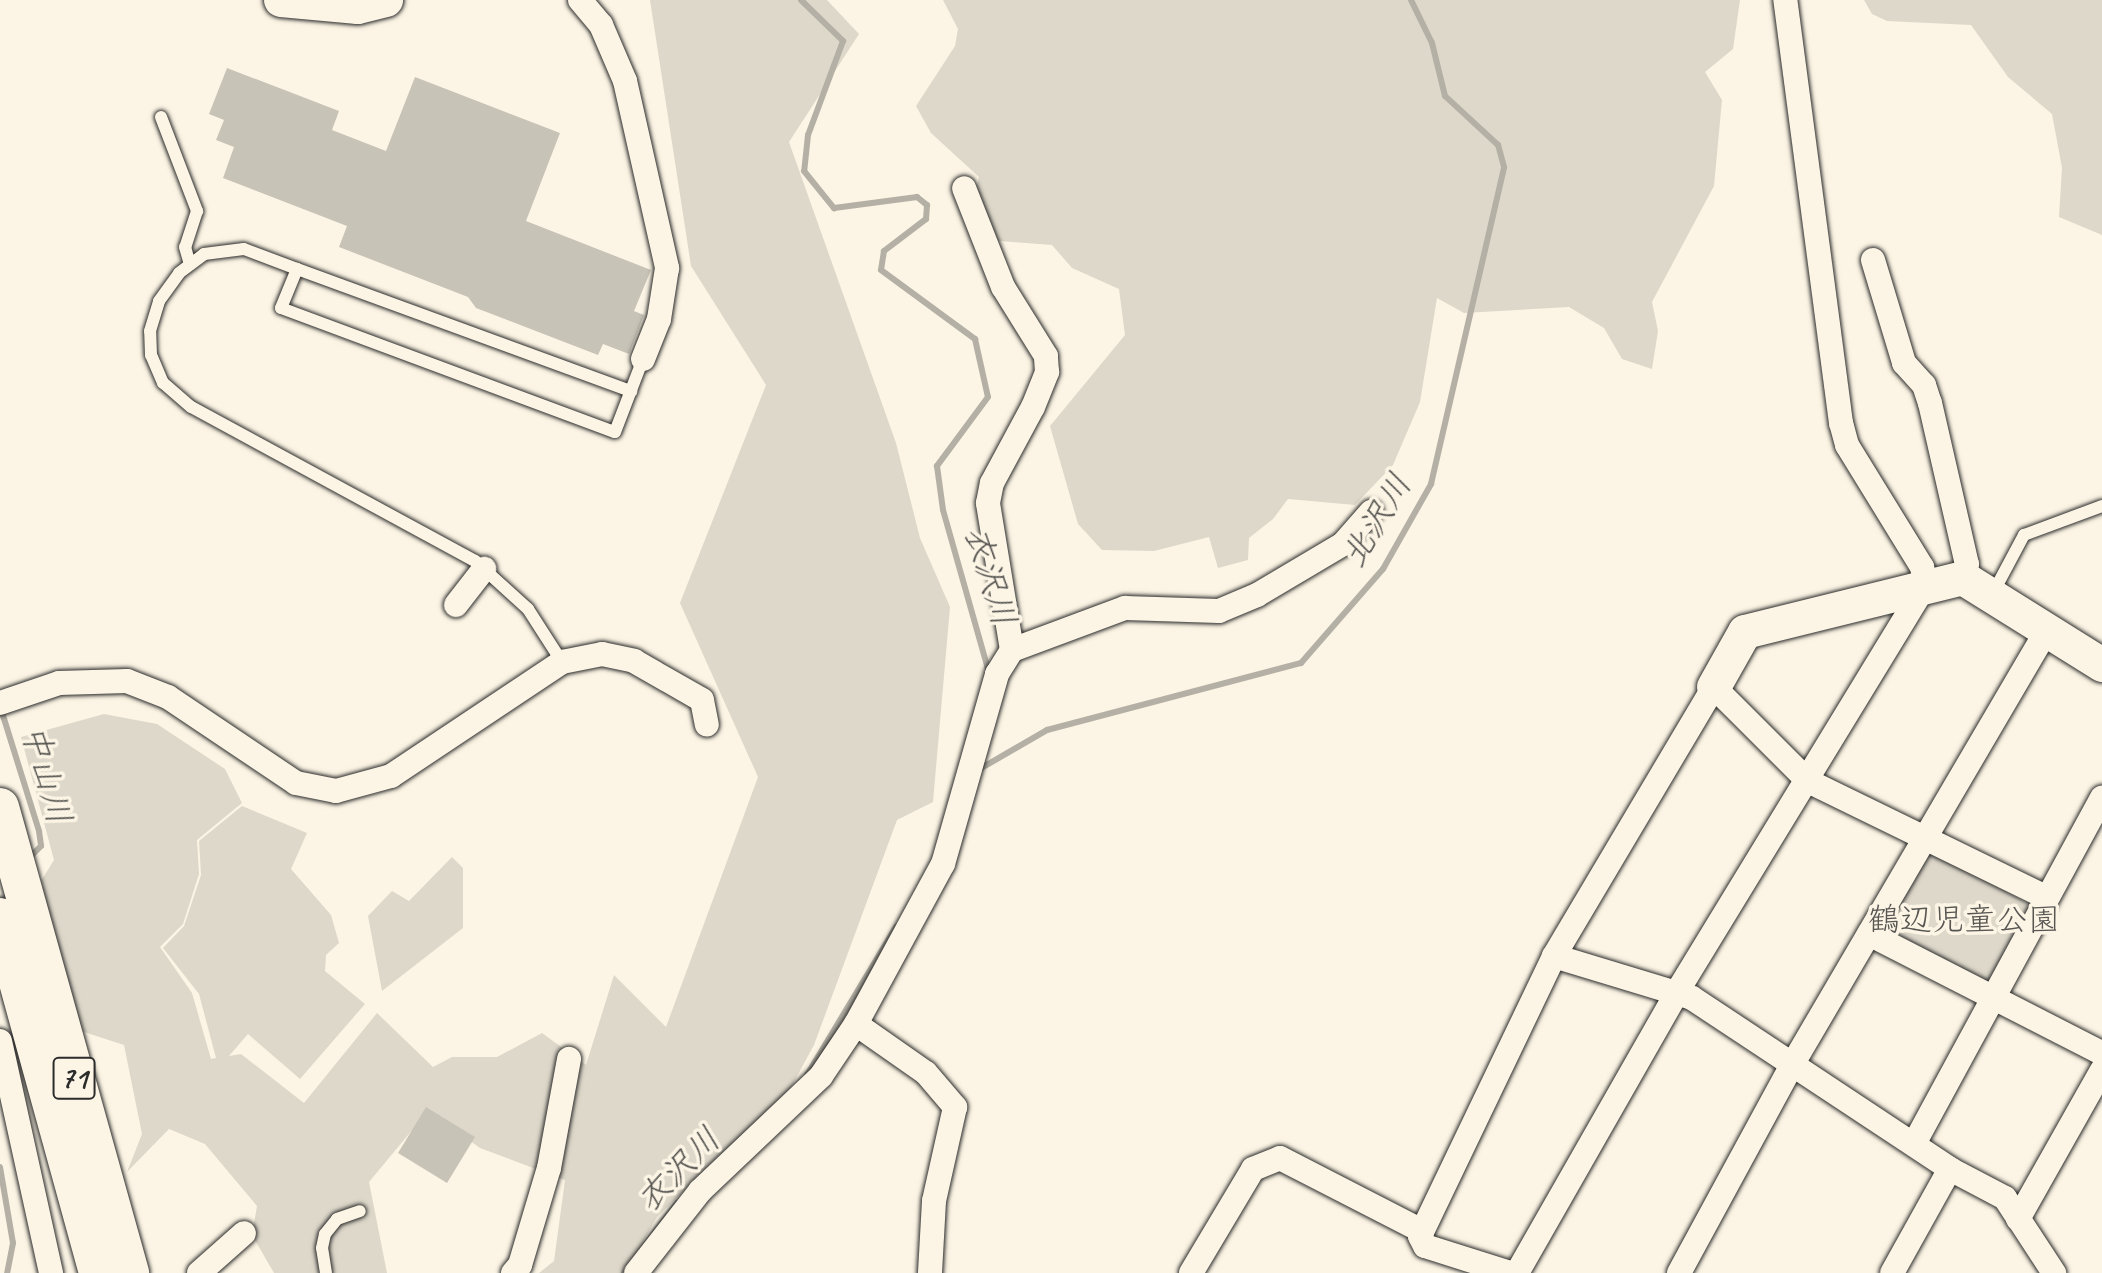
<!DOCTYPE html>
<html>
<head>
<meta charset="utf-8">
<style>
	body { margin:0 }
	#map { position:relative; width:2102px; height:1273px; overflow:hidden; background:#fcf5e5; font-family:Caveat,"Klee One",sans-serif }
	div>[style] { position:absolute }
	.green>* { inset:0; background:#ded8ca }
	.stream>* { height:6px; margin:-3px; padding:0 3px; transform-origin:3px; border-radius:3px; background:#b4b0a5 }
	.building>* { inset:0; background:#c8c3b7 }
	.roads { filter:drop-shadow(0 0 2px #2b2b2b) drop-shadow(0 0 2px #2b2b2b) }
	.lane>* { height:12px; margin:-6px; padding:0 6px; transform-origin:6px; border-radius:6px; background:#fcf5e5 }
	.street>* { height:24px; margin:-12px; padding:0 12px; transform-origin:12px; border-radius:12px; background:#fcf5e5 }
	.secondary>* { height:34px; margin:-17px; padding:0 17px; transform-origin:17px; border-radius:17px; background:#fcf5e5 }
	.primary>* { height:38px; margin:-19px; padding:0 19px; transform-origin:19px; border-radius:19px; background:#fcf5e5 }
	span { translate:-50% -50%; white-space:nowrap; text-align:center; line-height:1.15; -webkit-text-stroke:7px #fcf5e5; paint-order:stroke }
	.shield-label span { padding:2px 6px; background:#fcf5e5; border:2px solid; border-radius:6px; -webkit-text-stroke-width:0 }
	.shield-label { font-size:30px; color:#2b2b2b; font-weight:700 }
	.park-label { font-size:32px; color:#585653 }
	.water-label { font-size:34px; color:#545350; font-style:italic }
</style>
</head>
<body>
<div id="map">
	<div class="green">
		<i style="clip-path:polygon(650px 0,827px 0,859px 34px,789px 142px,896px 443px,920px 538px,950px 607px,933px 802px,897px 820px,814px 1045px,790px 1089px,657px 1217px,625px 1273px,539px 1273px,554px 1261px,565px 1180px,480px 1148px,428px 1111px,369px 1182px,387px 1273px,274px 1273px,252px 1235px,257px 1206px,205px 1144px,169px 1129px,127px 1172px,142px 1134px,124px 1045px,81px 1031px,41px 881px,54px 860px,21px 737px,104px 714px,157px 724px,225px 769px,242px 803px,197px 840px,199px 874px,183px 924px,160px 947px,192px 993px,211px 1059px,216px 1058px,199px 994px,163px 948px,184px 926px,201px 875px,199px 841px,242px 806px,307px 833px,291px 869px,331px 915px,339px 943px,326px 955px,325px 971px,365px 1004px,300px 1079px,248px 1034px,229px 1056px,241px 1054px,304px 1103px,377px 1013px,433px 1067px,452px 1057px,497px 1057px,542px 1033px,586px 1065px,614px 975px,666px 1027px,758px 777px,680px 603px,766px 385px,691px 266px)"></i>
		<i style="clip-path:polygon(943px 0,1740px 0,1733px 49px,1705px 72px,1722px 100px,1714px 186px,1652px 302px,1658px 331px,1652px 369px,1622px 359px,1604px 328px,1569px 307px,1464px 313px,1437px 298px,1420px 402px,1393px 465px,1355px 505px,1288px 499px,1273px 519px,1249px 538px,1248px 560px,1218px 568px,1209px 537px,1154px 551px,1102px 550px,1078px 524px,1050px 426px,1125px 335px,1119px 289px,1072px 268px,1052px 245px,1000px 241px,966px 229px,979px 177px,931px 133px,916px 106px,955px 46px,958px 29px)"></i>
		<i style="clip-path:polygon(1864px 0,2102px 0,2102px 235px,2059px 217px,2062px 168px,2052px 114px,2008px 77px,1971px 25px,1887px 21px,1872px 14px)"></i>
		<i style="clip-path:polygon(1934px 851px,2032px 906px,1991px 984px,1883px 930px,1926px 854px)"></i>
		<i style="clip-path:polygon(452px 857px,463px 868px,463px 928px,382px 991px,368px 916px,392px 891px,409px 901px)"></i>
	</div>
	<div class="stream">
		<i style="left:801px;top:0;width:59px;rotate:44.3deg"></i>
		<i style="left:843px;top:41px;width:100px;rotate:110.4deg"></i>
		<i style="left:808px;top:135px;width:36px;rotate:96deg"></i>
		<i style="left:804px;top:171px;width:48px;rotate:51deg"></i>
		<i style="left:834px;top:208px;width:84px;rotate:-7.5deg"></i>
		<i style="left:917px;top:197px;width:13px;rotate:39deg"></i>
		<i style="left:927px;top:205px;width:14px;rotate:94deg"></i>
		<i style="left:926px;top:219px;width:53px;rotate:142.7deg"></i>
		<i style="left:884px;top:251px;width:19px;rotate:99deg"></i>
		<i style="left:881px;top:270px;width:117px;rotate:36.3deg"></i>
		<i style="left:975px;top:339px;width:59px;rotate:77.4deg"></i>
		<i style="left:988px;top:397px;width:86px;rotate:126.5deg"></i>
		<i style="left:937px;top:466px;width:44px;rotate:82.2deg"></i>
		<i style="left:943px;top:510px;width:165px;rotate:74.2deg"></i>
		<i style="left:1px;top:709px;width:128px;rotate:72.7deg"></i>
		<i style="left:39px;top:831px;width:15px;rotate:82deg"></i>
		<i style="left:41px;top:846px;width:17px;rotate:135deg"></i>
		<i style="left:978px;top:770px;width:80px;rotate:-30.1deg"></i>
		<i style="left:1047px;top:730px;width:263px;rotate:-14.8deg"></i>
		<i style="left:1301px;top:663px;width:125px;rotate:-48.9deg"></i>
		<i style="left:1383px;top:569px;width:98px;rotate:-60.5deg"></i>
		<i style="left:1431px;top:484px;width:325px;rotate:-77deg"></i>
		<i style="left:1504px;top:167px;width:23px;rotate:-105deg"></i>
		<i style="left:1498px;top:145px;width:72px;rotate:-137.2deg"></i>
		<i style="left:1445px;top:96px;width:55px;rotate:-103.8deg"></i>
		<i style="left:1432px;top:43px;width:48px;rotate:-116deg"></i>
		<i style="left:807px;top:1075px;width:173px;rotate:-59deg"></i>
		<i style="left:0;top:1167px;width:77px;rotate:80.3deg"></i>
		<i style="left:13px;top:1243px;width:31px;rotate:101deg"></i>
		<i style="left:624px;top:1273px;width:88px;rotate:-52.9deg"></i>
	</div>
	<div class="building">
		<i style="clip-path:polygon(227px 68px,339px 111px,332px 130px,386px 151px,415px 77px,560px 133px,526px 221px,651px 270px,634px 311px,644px 315px,629px 354px,603px 344px,598px 355px,476px 308px,468px 297px,339px 247px,347px 226px,223px 178px,234px 147px,216px 140px,224px 120px,209px 114px)"></i>
		<i style="clip-path:polygon(426px 1107px,475px 1137px,447px 1183px,398px 1153px)"></i>
	</div>
	<div class="roads">
		<div class="lane">
			<i style="left:161px;top:117px;width:101px;rotate:69deg"></i>
			<i style="left:197px;top:211px;width:38px;rotate:108deg"></i>
			<i style="left:185px;top:247px;width:18px;rotate:74deg"></i>
			<i style="left:297px;top:269px;width:356px;rotate:20.1deg"></i>
			<i style="left:1993px;top:593px;width:66px;rotate:-61.9deg"></i>
			<i style="left:2024px;top:535px;width:83px;rotate:-20.4deg"></i>
			<i style="left:562px;top:662px;width:63px;rotate:-122.7deg"></i>
			<i style="left:528px;top:609px;width:72px;rotate:-137.8deg"></i>
			<i style="left:475px;top:561px;width:323px;rotate:-151.5deg"></i>
			<i style="left:191px;top:407px;width:37px;rotate:-139deg"></i>
			<i style="left:163px;top:383px;width:30px;rotate:-113deg"></i>
			<i style="left:151px;top:355px;width:24px;rotate:-92deg"></i>
			<i style="left:150px;top:331px;width:31px;rotate:-73deg"></i>
			<i style="left:159px;top:301px;width:34px;rotate:-54deg"></i>
			<i style="left:179px;top:273px;width:31px;rotate:-37deg"></i>
			<i style="left:204px;top:254px;width:40px;rotate:-7.1deg"></i>
			<i style="left:244px;top:249px;width:57px;rotate:20.7deg"></i>
			<i style="left:297px;top:269px;width:42px;rotate:112.3deg"></i>
			<i style="left:281px;top:308px;width:356px;rotate:20.4deg"></i>
			<i style="left:615px;top:432px;width:78px;rotate:-69deg"></i>
			<i style="left:326px;top:1273px;width:25px;rotate:-99deg"></i>
			<i style="left:322px;top:1248px;width:14px;rotate:-78deg"></i>
			<i style="left:325px;top:1234px;width:19px;rotate:-51deg"></i>
			<i style="left:337px;top:1219px;width:24px;rotate:-19deg"></i>
		</div>
		<div class="street">
			<i style="left:580px;top:0;width:33px;rotate:50deg"></i>
			<i style="left:601px;top:25px;width:61px;rotate:66.8deg"></i>
			<i style="left:625px;top:81px;width:192px;rotate:77.3deg"></i>
			<i style="left:667px;top:268px;width:52px;rotate:98.9deg"></i>
			<i style="left:659px;top:319px;width:43px;rotate:111.8deg"></i>
			<i style="left:1873px;top:260px;width:108px;rotate:73.2deg"></i>
			<i style="left:1904px;top:363px;width:30px;rotate:48deg"></i>
			<i style="left:1924px;top:385px;width:19px;rotate:72deg"></i>
			<i style="left:1930px;top:403px;width:165px;rotate:77.1deg"></i>
			<i style="left:1967px;top:564px;width:15px;rotate:106deg"></i>
			<i style="left:456px;top:605px;width:46px;rotate:-52.1deg"></i>
			<i style="left:1012px;top:650px;width:121px;rotate:-20.4deg"></i>
			<i style="left:1125px;top:608px;width:94px;rotate:1.8deg"></i>
			<i style="left:1219px;top:611px;width:41px;rotate:-22.8deg"></i>
			<i style="left:1257px;top:595px;width:100px;rotate:-30.7deg"></i>
			<i style="left:1343px;top:544px;width:43px;rotate:-48.8deg"></i>
			<i style="left:0;top:703px;width:62px;rotate:-18.7deg"></i>
			<i style="left:59px;top:683px;width:68px;rotate:-1.7deg"></i>
			<i style="left:127px;top:681px;width:44px;rotate:21.3deg"></i>
			<i style="left:168px;top:697px;width:154px;rotate:33.9deg"></i>
			<i style="left:296px;top:783px;width:41px;rotate:11.3deg"></i>
			<i style="left:336px;top:791px;width:57px;rotate:-15.3deg"></i>
			<i style="left:391px;top:776px;width:206px;rotate:-33.7deg"></i>
			<i style="left:562px;top:662px;width:41px;rotate:-11.3deg"></i>
			<i style="left:602px;top:654px;width:33px;rotate:12deg"></i>
			<i style="left:634px;top:661px;width:78px;rotate:29.8deg"></i>
			<i style="left:702px;top:700px;width:25px;rotate:79deg"></i>
			<i style="left:1869px;top:934px;width:262px;rotate:27.1deg"></i>
			<i style="left:1554px;top:956px;width:144px;rotate:16.9deg"></i>
			<i style="left:1692px;top:998px;width:310px;rotate:33.5deg"></i>
			<i style="left:1950px;top:1169px;width:62px;rotate:27.8deg"></i>
			<i style="left:2005px;top:1198px;width:90px;rotate:56.8deg"></i>
			<i style="left:856px;top:1024px;width:85px;rotate:35deg"></i>
			<i style="left:926px;top:1073px;width:45px;rotate:49.5deg"></i>
			<i style="left:955px;top:1107px;width:96px;rotate:102.6deg"></i>
			<i style="left:934px;top:1201px;width:72px;rotate:93.2deg"></i>
			<i style="left:0;top:1041px;width:238px;rotate:77.6deg"></i>
			<i style="left:1915px;top:1142px;width:392px;rotate:-61.5deg"></i>
			<i style="left:2018px;top:1219px;width:171px;rotate:-60.6deg"></i>
			<i style="left:199px;top:1273px;width:60px;rotate:-41.6deg"></i>
			<i style="left:513px;top:1273px;width:11px;rotate:-49deg"></i>
			<i style="left:520px;top:1265px;width:101px;rotate:-73.4deg"></i>
			<i style="left:549px;top:1168px;width:111px;rotate:-79.6deg"></i>
			<i style="left:636px;top:1273px;width:104px;rotate:-52deg"></i>
			<i style="left:700px;top:1191px;width:167px;rotate:-43.5deg"></i>
			<i style="left:821px;top:1076px;width:63px;rotate:-56.1deg"></i>
			<i style="left:856px;top:1024px;width:182px;rotate:-61.5deg"></i>
			<i style="left:943px;top:864px;width:198px;rotate:-74.1deg"></i>
			<i style="left:997px;top:674px;width:28px;rotate:-58deg"></i>
			<i style="left:1012px;top:650px;width:149px;rotate:-99.3deg"></i>
			<i style="left:988px;top:503px;width:20px;rotate:-79deg"></i>
			<i style="left:992px;top:483px;width:86px;rotate:-61.7deg"></i>
			<i style="left:1033px;top:407px;width:38px;rotate:-68deg"></i>
			<i style="left:1047px;top:372px;width:16px;rotate:-94deg"></i>
			<i style="left:1046px;top:356px;width:81px;rotate:-121.9deg"></i>
			<i style="left:1003px;top:287px;width:106px;rotate:-111.5deg"></i>
			<i style="left:1191px;top:1273px;width:121px;rotate:-59.2deg"></i>
			<i style="left:1253px;top:1169px;width:29px;rotate:-22deg"></i>
			<i style="left:1280px;top:1158px;width:160px;rotate:27.2deg"></i>
			<i style="left:1510px;top:1273px;width:89px;rotate:-162.4deg"></i>
			<i style="left:1425px;top:1246px;width:11px;rotate:-117deg"></i>
			<i style="left:1420px;top:1236px;width:310px;rotate:-64.4deg"></i>
			<i style="left:1554px;top:956px;width:313px;rotate:-59.3deg"></i>
			<i style="left:1714px;top:687px;width:133px;rotate:45deg"></i>
			<i style="left:1808px;top:781px;width:265px;rotate:26deg"></i>
			<i style="left:1517px;top:1273px;width:323px;rotate:-60.3deg"></i>
			<i style="left:1677px;top:992px;width:477px;rotate:-58.6deg"></i>
			<i style="left:1925px;top:585px;width:18px;rotate:-99deg"></i>
			<i style="left:1922px;top:567px;width:143px;rotate:-121.6deg"></i>
			<i style="left:1847px;top:445px;width:23px;rotate:-105deg"></i>
			<i style="left:1841px;top:423px;width:427px;rotate:-97.5deg"></i>
			<i style="left:1679px;top:1273px;width:237px;rotate:-61.5deg"></i>
			<i style="left:1792px;top:1065px;width:504px;rotate:-59.62deg"></i>
			<i style="left:1892px;top:1273px;width:119px;rotate:-60.9deg"></i>
		</div>
		<div class="secondary">
			<i style="left:281px;top:0;width:77px;rotate:5.2deg"></i>
			<i style="left:358px;top:7px;width:29px;rotate:-14deg"></i>
			<i style="left:1714px;top:687px;width:63px;rotate:-60.6deg"></i>
			<i style="left:1745px;top:632px;width:225px;rotate:-13.9deg"></i>
			<i style="left:1963px;top:578px;width:164px;rotate:32deg"></i>
		</div>
		<div class="primary">
			<i style="left:0;top:807px;width:484px;rotate:74.4deg"></i>
			<i style="left:0;top:917px;width:369px;rotate:74.6deg"></i>
		</div>
	</div>
	<div class="shield-label">
		<span style="left:74px;top:1078px">71</span>
	</div>
	<div class="park-label">
		<span style="left:1964px;top:920px">鶴辺児童公園</span>
	</div>
	<div class="water-label">
		<span style="left:1376px;top:520px;rotate:-59deg">北沢川</span>
		<span style="left:991px;top:576px;rotate:73deg">衣沢川</span>
		<span style="left:47px;top:774px;rotate:74deg">中山川</span>
		<span style="left:678px;top:1169px;rotate:-45deg">衣沢川</span>
	</div>
</div>
</body>
</html>
